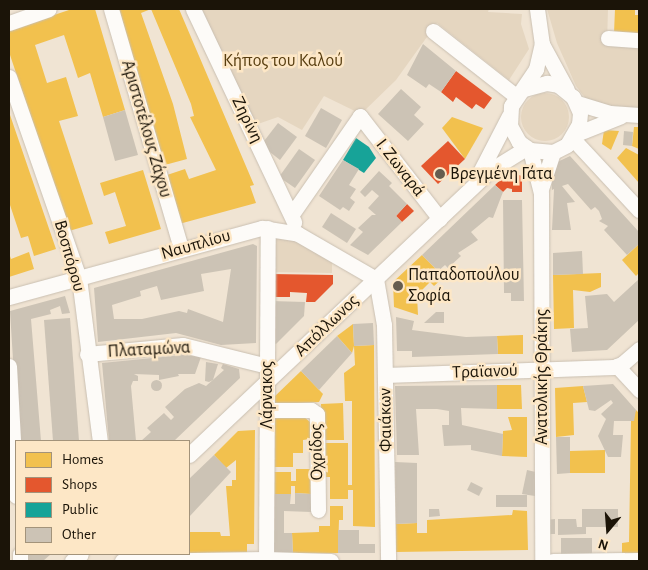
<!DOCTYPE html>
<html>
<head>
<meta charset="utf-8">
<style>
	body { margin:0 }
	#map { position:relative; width:648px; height:570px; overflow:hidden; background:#f0e4d3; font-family:"Alegreya Sans",sans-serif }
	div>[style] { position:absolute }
	.green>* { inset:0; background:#e5d6c0 }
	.round { border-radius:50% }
	.homes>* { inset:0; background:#f2c14e }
	.shops>* { inset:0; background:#e4572e }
	.public>* { inset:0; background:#17a398 }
	.building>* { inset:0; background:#ccc3b5 }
	.roads { filter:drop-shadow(0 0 1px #c9bfb1) drop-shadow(0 0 1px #c9bfb1) }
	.minor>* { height:15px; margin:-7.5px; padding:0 7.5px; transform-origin:7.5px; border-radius:7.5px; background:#fdfbf8 }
	.dots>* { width:14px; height:14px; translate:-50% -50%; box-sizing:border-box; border:2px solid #fde7c6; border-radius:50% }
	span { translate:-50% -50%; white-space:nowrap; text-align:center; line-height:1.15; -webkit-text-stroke:5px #fde7c6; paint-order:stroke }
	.park-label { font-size:18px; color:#583e10 }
	.street-label { font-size:18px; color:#1b1408 }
	.poi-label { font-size:18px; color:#1b1408 }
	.left { translate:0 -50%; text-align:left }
	.frame { position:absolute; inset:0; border:10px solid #1b1408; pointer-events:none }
	.legend { position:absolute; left:15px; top:440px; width:175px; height:115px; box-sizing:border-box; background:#fde7c6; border:1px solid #a3937a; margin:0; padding:6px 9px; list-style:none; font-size:15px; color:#1b1408 }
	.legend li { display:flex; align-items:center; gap:10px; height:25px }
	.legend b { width:25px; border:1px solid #a3937a }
	.north { position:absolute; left:583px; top:505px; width:50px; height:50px; -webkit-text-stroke:4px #fde7c6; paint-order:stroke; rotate:198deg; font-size:14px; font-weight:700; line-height:20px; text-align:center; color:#1b1408 }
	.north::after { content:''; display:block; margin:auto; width:18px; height:22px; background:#1b1408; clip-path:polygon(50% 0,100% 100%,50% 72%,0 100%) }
</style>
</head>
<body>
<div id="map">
	<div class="green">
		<i style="clip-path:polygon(200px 9px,489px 9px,488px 12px,522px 14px,521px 24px,529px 49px,509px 80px,437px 23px,396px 80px,361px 114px,324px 96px,302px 130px,278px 117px,255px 125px)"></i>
		<i style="clip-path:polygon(547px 9px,608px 9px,607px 44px,639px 45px,639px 108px,607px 105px,586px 99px,576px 86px,557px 43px)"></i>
		<i class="round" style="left:521px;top:93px;width:48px;height:48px"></i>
		<i style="clip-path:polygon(279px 237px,288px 237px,332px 262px,332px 273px,271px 272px,275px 240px)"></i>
	</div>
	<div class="homes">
		<i style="clip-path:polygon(72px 9px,95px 9px,125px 110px,103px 117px,90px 73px,78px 78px,64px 35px,35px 45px,47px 83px,66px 77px,78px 116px,59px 121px,93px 224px,69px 231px,9px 52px,9px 30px)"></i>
		<i style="clip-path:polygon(118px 9px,151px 9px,141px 13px,173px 104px,187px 159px,161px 166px)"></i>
		<i style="clip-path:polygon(151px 9px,179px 9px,254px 185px,250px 186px,256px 203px,179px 224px,164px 176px,185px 169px,189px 179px,216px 170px,190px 117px,194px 116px,191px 104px)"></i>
		<i style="clip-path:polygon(615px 9px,635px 9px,635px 15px,639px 15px,639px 34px,614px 33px)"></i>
		<i style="clip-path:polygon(9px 112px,56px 249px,34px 256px,28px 236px,21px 238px,9px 202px)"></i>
		<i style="clip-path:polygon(452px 117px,483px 128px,465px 159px,442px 128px)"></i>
		<i style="clip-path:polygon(634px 127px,639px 127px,639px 149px,632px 146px)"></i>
		<i style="clip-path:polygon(604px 130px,619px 131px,611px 150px,602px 144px)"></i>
		<i style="clip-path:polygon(626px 148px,639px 155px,639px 183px,617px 158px)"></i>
		<i style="clip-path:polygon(143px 170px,161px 229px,109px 244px,105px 232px,126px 226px,115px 192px,104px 196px,100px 183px)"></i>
		<i style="clip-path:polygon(639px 244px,639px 273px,636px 276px,622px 260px)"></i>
		<i style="clip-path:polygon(29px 252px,34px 269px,9px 277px,9px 253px,11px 259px)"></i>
		<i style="clip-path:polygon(422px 255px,444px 277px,434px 286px,430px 282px,417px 295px,418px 315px,394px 307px,393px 282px)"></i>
		<i style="clip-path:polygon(601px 273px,601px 287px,590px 292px,573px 290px,574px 328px,554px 329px,553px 275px)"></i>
		<i style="clip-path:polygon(353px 324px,354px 346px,352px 353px,337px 336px)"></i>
		<i style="clip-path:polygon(523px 335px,523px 354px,498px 354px,497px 336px)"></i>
		<i style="clip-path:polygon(374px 345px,375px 527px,353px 526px,353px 490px,348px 490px,348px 499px,330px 499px,330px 477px,323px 477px,323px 443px,348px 443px,348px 485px,352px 485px,352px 401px,345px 401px,344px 373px,355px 365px,354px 346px)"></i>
		<i style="clip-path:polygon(301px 371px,323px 394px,319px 402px,275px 404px,272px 399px)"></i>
		<i style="clip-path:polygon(497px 385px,521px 385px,522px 409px,497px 409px)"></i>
		<i style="clip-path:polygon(583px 386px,587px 402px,573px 403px,574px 435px,556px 437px,555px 388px)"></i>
		<i style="clip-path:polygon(343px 403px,344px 440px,322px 440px,321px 404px)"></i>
		<i style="clip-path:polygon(636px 410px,639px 413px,639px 554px,622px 555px,622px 543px,629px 542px,631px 421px)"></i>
		<i style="clip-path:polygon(272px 417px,304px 417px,310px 422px,310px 439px,303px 440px,303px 453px,293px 453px,293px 467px,272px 467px)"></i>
		<i style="clip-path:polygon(508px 417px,527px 417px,527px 457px,502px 456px,503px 431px,512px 430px)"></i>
		<i style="clip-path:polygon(255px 430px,254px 544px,247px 544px,247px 555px,189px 554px,189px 532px,220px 532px,221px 536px,230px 536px,226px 486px,232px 486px,232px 480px,236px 480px,236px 460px,226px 468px,214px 455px,238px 431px)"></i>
		<i style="clip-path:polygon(605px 450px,605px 473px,570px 473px,570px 451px)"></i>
		<i style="clip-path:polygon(296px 469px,311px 469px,311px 494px,295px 493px,295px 486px,291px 486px,291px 494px,271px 494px,271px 472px,291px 472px,291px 481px,296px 481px)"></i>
		<i style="clip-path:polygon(330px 506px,343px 506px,343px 520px,339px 520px,338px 553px,293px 554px,292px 533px,319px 532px,319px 526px,330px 526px)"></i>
		<i style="clip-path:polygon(513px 510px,527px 511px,528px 550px,396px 552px,396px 524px,417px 523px,417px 533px,427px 533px,427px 520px,512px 515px)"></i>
	</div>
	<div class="shops">
		<i style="clip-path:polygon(456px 71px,492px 98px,484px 109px,476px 104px,472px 109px,456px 97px,453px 102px,441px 92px)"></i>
		<i style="clip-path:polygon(448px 141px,465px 159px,438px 184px,421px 166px)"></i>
		<i style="clip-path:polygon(509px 172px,522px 176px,522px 192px,512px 192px,512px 189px,507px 188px,503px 192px,495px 185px)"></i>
		<i style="clip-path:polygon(407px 204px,414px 211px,402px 222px,396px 216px)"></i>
		<i style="clip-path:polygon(271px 274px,333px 275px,333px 284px,315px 302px,306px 302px,307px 293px,290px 292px,290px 297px,271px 297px)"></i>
	</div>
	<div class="public">
		<i style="clip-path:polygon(356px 138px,369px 147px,376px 158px,364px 173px,343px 160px)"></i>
	</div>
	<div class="building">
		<i style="clip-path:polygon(423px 44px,456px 71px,441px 92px,429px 84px,426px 88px,407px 75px)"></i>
		<i style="clip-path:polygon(401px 89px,421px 107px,414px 115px,424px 124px,408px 141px,378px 114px)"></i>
		<i style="clip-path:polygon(321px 108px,342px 120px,326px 148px,305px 136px)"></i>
		<i style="clip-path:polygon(125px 110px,138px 155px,115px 161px,103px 117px)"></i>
		<i style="clip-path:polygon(278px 123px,297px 137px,280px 160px,261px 145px)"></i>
		<i style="clip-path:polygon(624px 131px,633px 132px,632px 146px,623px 145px)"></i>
		<i style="clip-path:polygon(299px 149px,315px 160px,295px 188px,279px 177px)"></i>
		<i style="clip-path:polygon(570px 156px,639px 232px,639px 244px,627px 255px,604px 230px,608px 226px,599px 221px,602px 219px,599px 211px,595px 207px,591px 210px,568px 184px,562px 186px,575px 202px,567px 203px,571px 230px,552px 230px,554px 189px,552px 190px,551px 165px)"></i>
		<i style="clip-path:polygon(343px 160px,359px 169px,349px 185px,356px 189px,350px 198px,355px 202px,349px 211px,343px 207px,340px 210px,319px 196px)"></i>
		<i style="clip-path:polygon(379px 171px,392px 183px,389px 186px,407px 204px,396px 216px,402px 222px,368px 255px,350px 245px,363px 232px,358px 228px,372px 215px,376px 215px,368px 208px,379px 196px,372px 190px,365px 197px,360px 192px)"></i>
		<i style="clip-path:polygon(495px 185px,503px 192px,493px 218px,489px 217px,471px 232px,478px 240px,458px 253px,461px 256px,448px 268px,445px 265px,438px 271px,422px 255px)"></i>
		<i style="clip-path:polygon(503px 200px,522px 200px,524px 301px,511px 301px,511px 293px,504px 293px)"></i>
		<i style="clip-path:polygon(331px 213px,356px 229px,347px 243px,322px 227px)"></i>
		<i style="clip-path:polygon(evenodd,253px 244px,257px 246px,256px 343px,221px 345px,176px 333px,98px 342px,94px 288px,253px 244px,231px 269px,223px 322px,188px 309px,187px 313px,179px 311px,142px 319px,114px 319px,112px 305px,141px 296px,140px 291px,157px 286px,161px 300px,204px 291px,201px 274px,231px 269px)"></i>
		<i style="clip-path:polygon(582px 251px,583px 274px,553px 275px,553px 253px)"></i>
		<i style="clip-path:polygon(639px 279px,639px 320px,607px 350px,572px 352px,570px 329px,588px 328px,585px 296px,607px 294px,614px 302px)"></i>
		<i style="clip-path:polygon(65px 296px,70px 313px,62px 314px,60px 306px,50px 310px,51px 314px,31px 319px,41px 441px,18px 441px,10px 311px)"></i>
		<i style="clip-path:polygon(271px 301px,305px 302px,304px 316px,276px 344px,271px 342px)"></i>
		<i style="clip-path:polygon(436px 312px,444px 312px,444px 323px,424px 323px)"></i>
		<i style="clip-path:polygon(396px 317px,414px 321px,412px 330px,466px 337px,497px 336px,498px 354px,412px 357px,412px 351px,397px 351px)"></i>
		<i style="clip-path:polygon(70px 318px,79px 441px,53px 441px,44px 320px)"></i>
		<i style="clip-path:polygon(373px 323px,374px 345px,354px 346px,353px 324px)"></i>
		<i style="clip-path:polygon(337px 336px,352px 353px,319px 390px,301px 371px)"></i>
		<i style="clip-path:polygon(183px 355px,201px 357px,195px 374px,178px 374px,179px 376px,159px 380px,159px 375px,134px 374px,138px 376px,138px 381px,133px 381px,131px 386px,136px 441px,109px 441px,102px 363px)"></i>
		<i style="clip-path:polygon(206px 362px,218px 364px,213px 380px,209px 382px,205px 381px)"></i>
		<i style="clip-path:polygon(223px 364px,239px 369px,240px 378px,174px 441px,141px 441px,151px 432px,147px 428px,164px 413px,171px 420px,174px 417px,165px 407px,185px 389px,199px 383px,206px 386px,224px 370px,221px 368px)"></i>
		<i class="round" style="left:150.5px;top:379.5px;width:11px;height:11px"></i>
		<i style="clip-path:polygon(613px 384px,636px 410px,634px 421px,614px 421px,613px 435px,623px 435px,621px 457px,608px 457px,598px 436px,606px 419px,601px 414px,613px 403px,611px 400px,595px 411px,589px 410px,583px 386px)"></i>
		<i style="clip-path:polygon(497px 385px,497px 409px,461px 408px,462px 425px,503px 434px,502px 456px,471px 450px,471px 445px,444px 446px,442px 425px,449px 425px,449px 411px,437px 409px,416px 409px,419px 455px,397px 455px,395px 386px)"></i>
		<i style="clip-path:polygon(556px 437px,570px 437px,570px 473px,557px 474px)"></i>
		<i style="clip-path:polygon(214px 455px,231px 472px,189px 517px,189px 479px)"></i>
		<i style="clip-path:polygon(395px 462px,417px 463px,417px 523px,396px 524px)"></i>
		<i style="clip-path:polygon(527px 470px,540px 473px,535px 496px,522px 494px)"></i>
		<i style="clip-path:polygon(471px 482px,483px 488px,479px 496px,467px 490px)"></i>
		<i style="clip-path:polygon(295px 493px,311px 494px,311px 512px,284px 511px,284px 533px,292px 533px,293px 554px,272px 554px,271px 494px,291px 494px,290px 504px,295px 504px)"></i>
		<i style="clip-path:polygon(496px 495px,527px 495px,527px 507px,496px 507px)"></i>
		<i style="clip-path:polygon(429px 509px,439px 509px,440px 516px,429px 517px)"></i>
		<i style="clip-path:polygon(582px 509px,618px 509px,618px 527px,586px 527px,586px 534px,558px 535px,558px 519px,576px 519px,577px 527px,582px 527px)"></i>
		<i style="clip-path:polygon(555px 519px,555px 534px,545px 534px,545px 520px)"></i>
		<i style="clip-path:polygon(338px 530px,359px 530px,359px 544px,375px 544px,375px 553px,338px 553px)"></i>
		<i style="clip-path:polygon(561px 538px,592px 538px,592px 555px,561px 556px)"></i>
		<i style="clip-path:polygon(24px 554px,51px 554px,43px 561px,25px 561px)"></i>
	</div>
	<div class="roads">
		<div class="minor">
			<i style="left:111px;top:9px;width:250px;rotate:73.7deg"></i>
			<i style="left:193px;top:9px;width:236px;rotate:64.6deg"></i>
			<i style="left:537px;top:9px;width:35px;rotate:82deg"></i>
			<i style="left:542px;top:44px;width:52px;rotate:61.5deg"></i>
			<i style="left:9px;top:23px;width:42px;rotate:-19.3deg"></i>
			<i style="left:433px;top:31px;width:105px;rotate:38.1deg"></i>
			<i style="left:608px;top:38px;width:31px;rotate:4deg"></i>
			<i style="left:9px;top:77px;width:213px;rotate:70.8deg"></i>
			<i style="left:79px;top:278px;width:164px;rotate:82.7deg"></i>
			<i style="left:524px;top:89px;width:24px;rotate:-15deg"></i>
			<i style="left:547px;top:83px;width:11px;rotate:10deg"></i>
			<i style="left:558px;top:85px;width:19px;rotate:39deg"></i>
			<i style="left:573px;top:97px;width:17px;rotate:66deg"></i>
			<i style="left:580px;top:113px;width:11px;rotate:95deg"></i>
			<i style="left:579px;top:124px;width:24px;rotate:120deg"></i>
			<i style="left:567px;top:145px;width:16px;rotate:153deg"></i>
			<i style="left:553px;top:152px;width:23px;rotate:-175deg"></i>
			<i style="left:530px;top:150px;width:14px;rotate:-144deg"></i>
			<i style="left:519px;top:142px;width:18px;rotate:-119deg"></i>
			<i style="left:510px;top:126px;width:20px;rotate:-87deg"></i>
			<i style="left:511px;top:106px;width:45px;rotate:-56deg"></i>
			<i style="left:536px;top:69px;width:26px;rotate:-77deg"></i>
			<i style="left:577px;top:103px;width:34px;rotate:17deg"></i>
			<i style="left:610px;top:113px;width:29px;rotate:4deg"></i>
			<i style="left:576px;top:134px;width:48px;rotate:-21.8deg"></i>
			<i style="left:573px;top:139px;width:97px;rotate:47.1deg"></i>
			<i style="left:530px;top:150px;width:44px;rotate:75.7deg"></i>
			<i style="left:541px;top:193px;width:368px;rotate:89.8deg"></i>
			<i style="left:479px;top:174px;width:65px;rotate:-62.7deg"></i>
			<i style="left:541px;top:189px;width:39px;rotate:-72deg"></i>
			<i style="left:292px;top:214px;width:119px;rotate:-55.2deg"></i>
			<i style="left:360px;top:116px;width:130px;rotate:52.2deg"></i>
			<i style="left:9px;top:297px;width:262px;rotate:-15.3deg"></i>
			<i style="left:262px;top:228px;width:36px;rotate:9deg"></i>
			<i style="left:298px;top:234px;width:90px;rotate:30deg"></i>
			<i style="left:376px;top:279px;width:47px;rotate:80.1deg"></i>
			<i style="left:384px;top:325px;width:236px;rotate:89deg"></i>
			<i style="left:87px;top:354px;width:96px;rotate:-5.4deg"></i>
			<i style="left:183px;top:345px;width:87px;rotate:14deg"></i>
			<i style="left:9px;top:366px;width:130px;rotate:86.9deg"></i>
			<i style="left:617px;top:366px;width:33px;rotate:47deg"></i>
			<i style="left:385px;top:375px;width:229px;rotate:-2deg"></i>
			<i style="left:614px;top:367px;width:9px;rotate:-21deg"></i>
			<i style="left:622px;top:364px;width:23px;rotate:-41deg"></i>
			<i style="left:267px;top:410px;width:44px"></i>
			<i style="left:311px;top:410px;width:7px;rotate:34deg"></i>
			<i style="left:317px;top:414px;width:96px;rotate:89.4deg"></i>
			<i style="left:189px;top:455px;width:413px;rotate:-43.4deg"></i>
			<i style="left:489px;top:171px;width:44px;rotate:-31.9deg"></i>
			<i style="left:20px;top:554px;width:7px;rotate:90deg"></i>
			<i style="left:72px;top:561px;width:11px;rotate:-38deg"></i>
			<i style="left:122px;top:561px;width:144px;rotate:-0.8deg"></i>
			<i style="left:266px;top:559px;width:65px;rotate:1.8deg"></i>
			<i style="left:266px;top:561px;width:333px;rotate:-89.7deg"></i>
			<i style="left:553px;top:561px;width:86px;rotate:-0.7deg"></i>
		</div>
	</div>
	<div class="dots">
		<i style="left:440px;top:174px;background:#665d4f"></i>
		<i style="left:398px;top:286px;background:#665d4f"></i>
	</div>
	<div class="park-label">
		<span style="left:283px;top:61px">Κήπος του Καλού</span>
	</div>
	<div class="street-label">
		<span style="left:247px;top:120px;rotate:64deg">Ζηρίνη</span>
		<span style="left:146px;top:129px;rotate:74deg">Αριστοτέλους Ζάχου</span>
		<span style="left:400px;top:168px;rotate:52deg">Ι. Ζωναρά</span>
		<span style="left:196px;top:245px;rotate:-16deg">Ναυπλίου</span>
		<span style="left:69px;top:256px;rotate:74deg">Βοσπόρου</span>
		<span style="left:327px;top:326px;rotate:-44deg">Απόλλωνος</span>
		<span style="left:149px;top:350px;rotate:-3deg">Πλαταμώνα</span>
		<span style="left:485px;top:372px;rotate:-2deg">Τραϊανού</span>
		<span style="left:542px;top:377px;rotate:-90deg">Ανατολικής Θράκης</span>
		<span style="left:267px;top:395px;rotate:-90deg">Λάρνακος</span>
		<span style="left:386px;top:420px;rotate:-91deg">Φαιάκων</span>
		<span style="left:317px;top:452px;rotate:-91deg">Οχρίδος</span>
	</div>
	<div class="poi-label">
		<span class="left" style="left:450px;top:174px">Βρεγμένη Γάτα</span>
		<span class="left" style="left:408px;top:286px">Παπαδοπούλου<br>Σοφία</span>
	</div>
	<div class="frame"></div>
	<ul class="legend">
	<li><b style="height:14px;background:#f2c14e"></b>Homes</li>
	<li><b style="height:14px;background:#e4572e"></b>Shops</li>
	<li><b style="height:14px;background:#17a398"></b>Public</li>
	<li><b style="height:14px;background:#ccc3b5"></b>Other</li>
	</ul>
	<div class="north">N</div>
</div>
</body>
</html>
